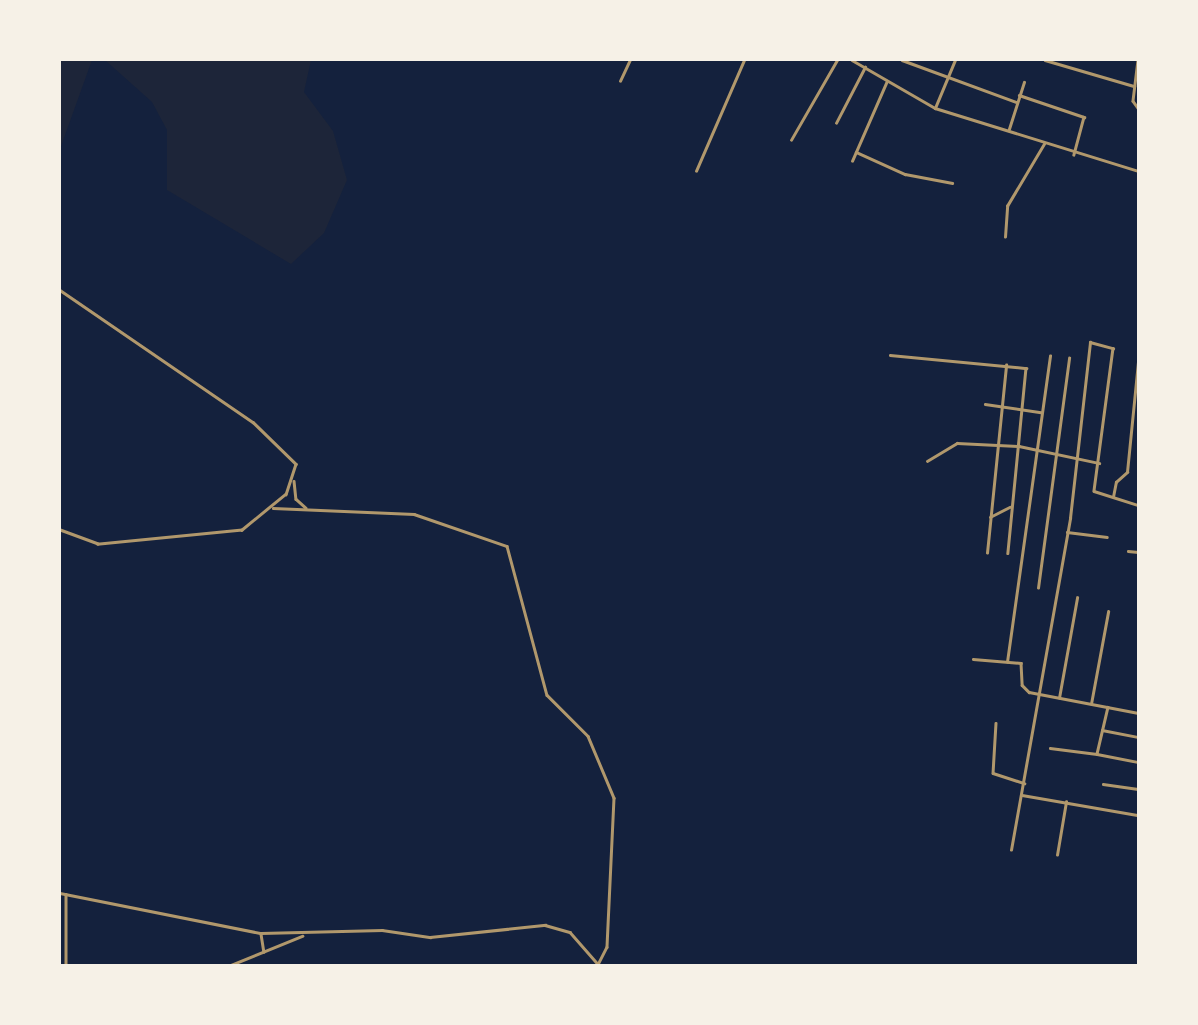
<!DOCTYPE html>
<html>
<head>
<meta charset="utf-8">
<style>
	body { margin:0 }
	#map { position:relative; width:1198px; height:1025px; overflow:hidden; background:#14213d; font-family:"Times New Roman",serif }
	div>[style] { position:absolute }
	.green>* { inset:0; background:#1d2539 }
	.minor>* { height:2.5px; margin:-1.25px; padding:0 1.25px; transform-origin:1.25px; border-radius:1.25px; background:#b1986c }
	span { translate:-50% -50%; white-space:nowrap; text-align:center; line-height:1.15; -webkit-text-stroke:5px #f6f1e7; paint-order:stroke }
	.frame { position:absolute; inset:0; border:61px solid #f6f1e7; pointer-events:none }
</style>
</head>
<body>
<div id="map">
	<div class="green">
		<i style="clip-path:polygon(60px 60px,92px 60px,60px 149px)"></i>
		<i style="clip-path:polygon(105px 60px,311px 60px,304px 92px,333px 131px,347px 180px,324px 233px,291px 264px,167px 190px,167px 130px,152px 102px)"></i>
	</div>
	<div class="minor">
		<i style="left:852px;top:60px;width:96px;rotate:30deg"></i>
		<i style="left:935px;top:108px;width:213px;rotate:17.2deg"></i>
		<i style="left:902px;top:60px;width:121px;rotate:20.2deg"></i>
		<i style="left:1045px;top:60px;width:93px;rotate:16.3deg"></i>
		<i style="left:1138px;top:60px;width:41px;rotate:97deg"></i>
		<i style="left:1133px;top:101px;width:9px;rotate:54deg"></i>
		<i style="left:620px;top:81px;width:23px;rotate:-65deg"></i>
		<i style="left:1019px;top:95px;width:69px;rotate:18.7deg"></i>
		<i style="left:1084px;top:117px;width:39px;rotate:105deg"></i>
		<i style="left:935px;top:108px;width:52px;rotate:-67.4deg"></i>
		<i style="left:836px;top:123px;width:63px;rotate:-62.6deg"></i>
		<i style="left:1009px;top:129px;width:49px;rotate:-72.3deg"></i>
		<i style="left:791px;top:140px;width:92px;rotate:-60.1deg"></i>
		<i style="left:856px;top:152px;width:54px;rotate:24.2deg"></i>
		<i style="left:905px;top:174px;width:48px;rotate:10.8deg"></i>
		<i style="left:852px;top:161px;width:87px;rotate:-66.4deg"></i>
		<i style="left:696px;top:171px;width:121px;rotate:-66.6deg"></i>
		<i style="left:1005px;top:237px;width:31px;rotate:-86deg"></i>
		<i style="left:1007px;top:206px;width:72px;rotate:-59.2deg"></i>
		<i style="left:60px;top:290px;width:234px;rotate:34.4deg"></i>
		<i style="left:253px;top:422px;width:60px;rotate:44.3deg"></i>
		<i style="left:296px;top:464px;width:32px;rotate:108deg"></i>
		<i style="left:286px;top:494px;width:57px;rotate:140.7deg"></i>
		<i style="left:242px;top:530px;width:145px;rotate:174.4deg"></i>
		<i style="left:98px;top:544px;width:40px;rotate:-159.8deg"></i>
		<i style="left:890px;top:355px;width:137px;rotate:5.5deg"></i>
		<i style="left:1026px;top:368px;width:186px;rotate:95.6deg"></i>
		<i style="left:985px;top:404px;width:56px;rotate:8.3deg"></i>
		<i style="left:927px;top:461px;width:35px;rotate:-31deg"></i>
		<i style="left:957px;top:443px;width:62px;rotate:2.8deg"></i>
		<i style="left:1019px;top:446px;width:82px;rotate:12deg"></i>
		<i style="left:294px;top:481px;width:18px;rotate:84deg"></i>
		<i style="left:296px;top:499px;width:13px;rotate:42deg"></i>
		<i style="left:1113px;top:497px;width:15px;rotate:-79deg"></i>
		<i style="left:1116px;top:482px;width:15px;rotate:-42deg"></i>
		<i style="left:1127px;top:472px;width:111px;rotate:-84.3deg"></i>
		<i style="left:273px;top:508px;width:141px;rotate:2.4deg"></i>
		<i style="left:414px;top:514px;width:98px;rotate:19deg"></i>
		<i style="left:507px;top:546px;width:154px;rotate:75deg"></i>
		<i style="left:547px;top:695px;width:58px;rotate:45deg"></i>
		<i style="left:588px;top:736px;width:67px;rotate:67.2deg"></i>
		<i style="left:614px;top:798px;width:149px;rotate:92.7deg"></i>
		<i style="left:607px;top:947px;width:20px;rotate:117deg"></i>
		<i style="left:990px;top:517px;width:22px;rotate:-27deg"></i>
		<i style="left:1067px;top:532px;width:40px;rotate:7.1deg"></i>
		<i style="left:1128px;top:551px;width:10px;rotate:6deg"></i>
		<i style="left:987px;top:553px;width:189px;rotate:-84.2deg"></i>
		<i style="left:1038px;top:588px;width:232px;rotate:-82.3deg"></i>
		<i style="left:973px;top:659px;width:48px;rotate:4.8deg"></i>
		<i style="left:1021px;top:663px;width:22px;rotate:87deg"></i>
		<i style="left:1022px;top:685px;width:10px;rotate:45deg"></i>
		<i style="left:1029px;top:692px;width:111px;rotate:10.9deg"></i>
		<i style="left:1007px;top:662px;width:309px;rotate:-82deg"></i>
		<i style="left:1059px;top:698px;width:102px;rotate:-79.8deg"></i>
		<i style="left:1091px;top:704px;width:94px;rotate:-79.5deg"></i>
		<i style="left:1108px;top:707px;width:48px;rotate:103.2deg"></i>
		<i style="left:1097px;top:754px;width:42px;rotate:11deg"></i>
		<i style="left:996px;top:723px;width:50px;rotate:93.4deg"></i>
		<i style="left:993px;top:773px;width:33px;rotate:18deg"></i>
		<i style="left:1102px;top:730px;width:37px;rotate:11deg"></i>
		<i style="left:1050px;top:748px;width:47px;rotate:7.3deg"></i>
		<i style="left:1103px;top:784px;width:35px;rotate:8deg"></i>
		<i style="left:1022px;top:795px;width:118px;rotate:9.8deg"></i>
		<i style="left:1011px;top:850px;width:337px;rotate:-79.9deg"></i>
		<i style="left:1070px;top:518px;width:177px;rotate:-83.5deg"></i>
		<i style="left:1090px;top:342px;width:24px;rotate:15deg"></i>
		<i style="left:1113px;top:348px;width:144px;rotate:97.6deg"></i>
		<i style="left:1094px;top:491px;width:46px;rotate:17.7deg"></i>
		<i style="left:1057px;top:855px;width:54px;rotate:-80.4deg"></i>
		<i style="left:60px;top:893px;width:205px;rotate:11.3deg"></i>
		<i style="left:261px;top:933px;width:121px;rotate:-1.4deg"></i>
		<i style="left:382px;top:930px;width:49px;rotate:8.3deg"></i>
		<i style="left:430px;top:937px;width:116px;rotate:-6deg"></i>
		<i style="left:545px;top:925px;width:26px;rotate:16deg"></i>
		<i style="left:570px;top:932px;width:43px;rotate:48.8deg"></i>
		<i style="left:66px;top:894px;width:71px;rotate:90deg"></i>
		<i style="left:261px;top:934px;width:18px;rotate:81deg"></i>
		<i style="left:231px;top:965px;width:77px;rotate:-22.2deg"></i>
	</div>
	<div class="frame"></div>
</div>
</body>
</html>
